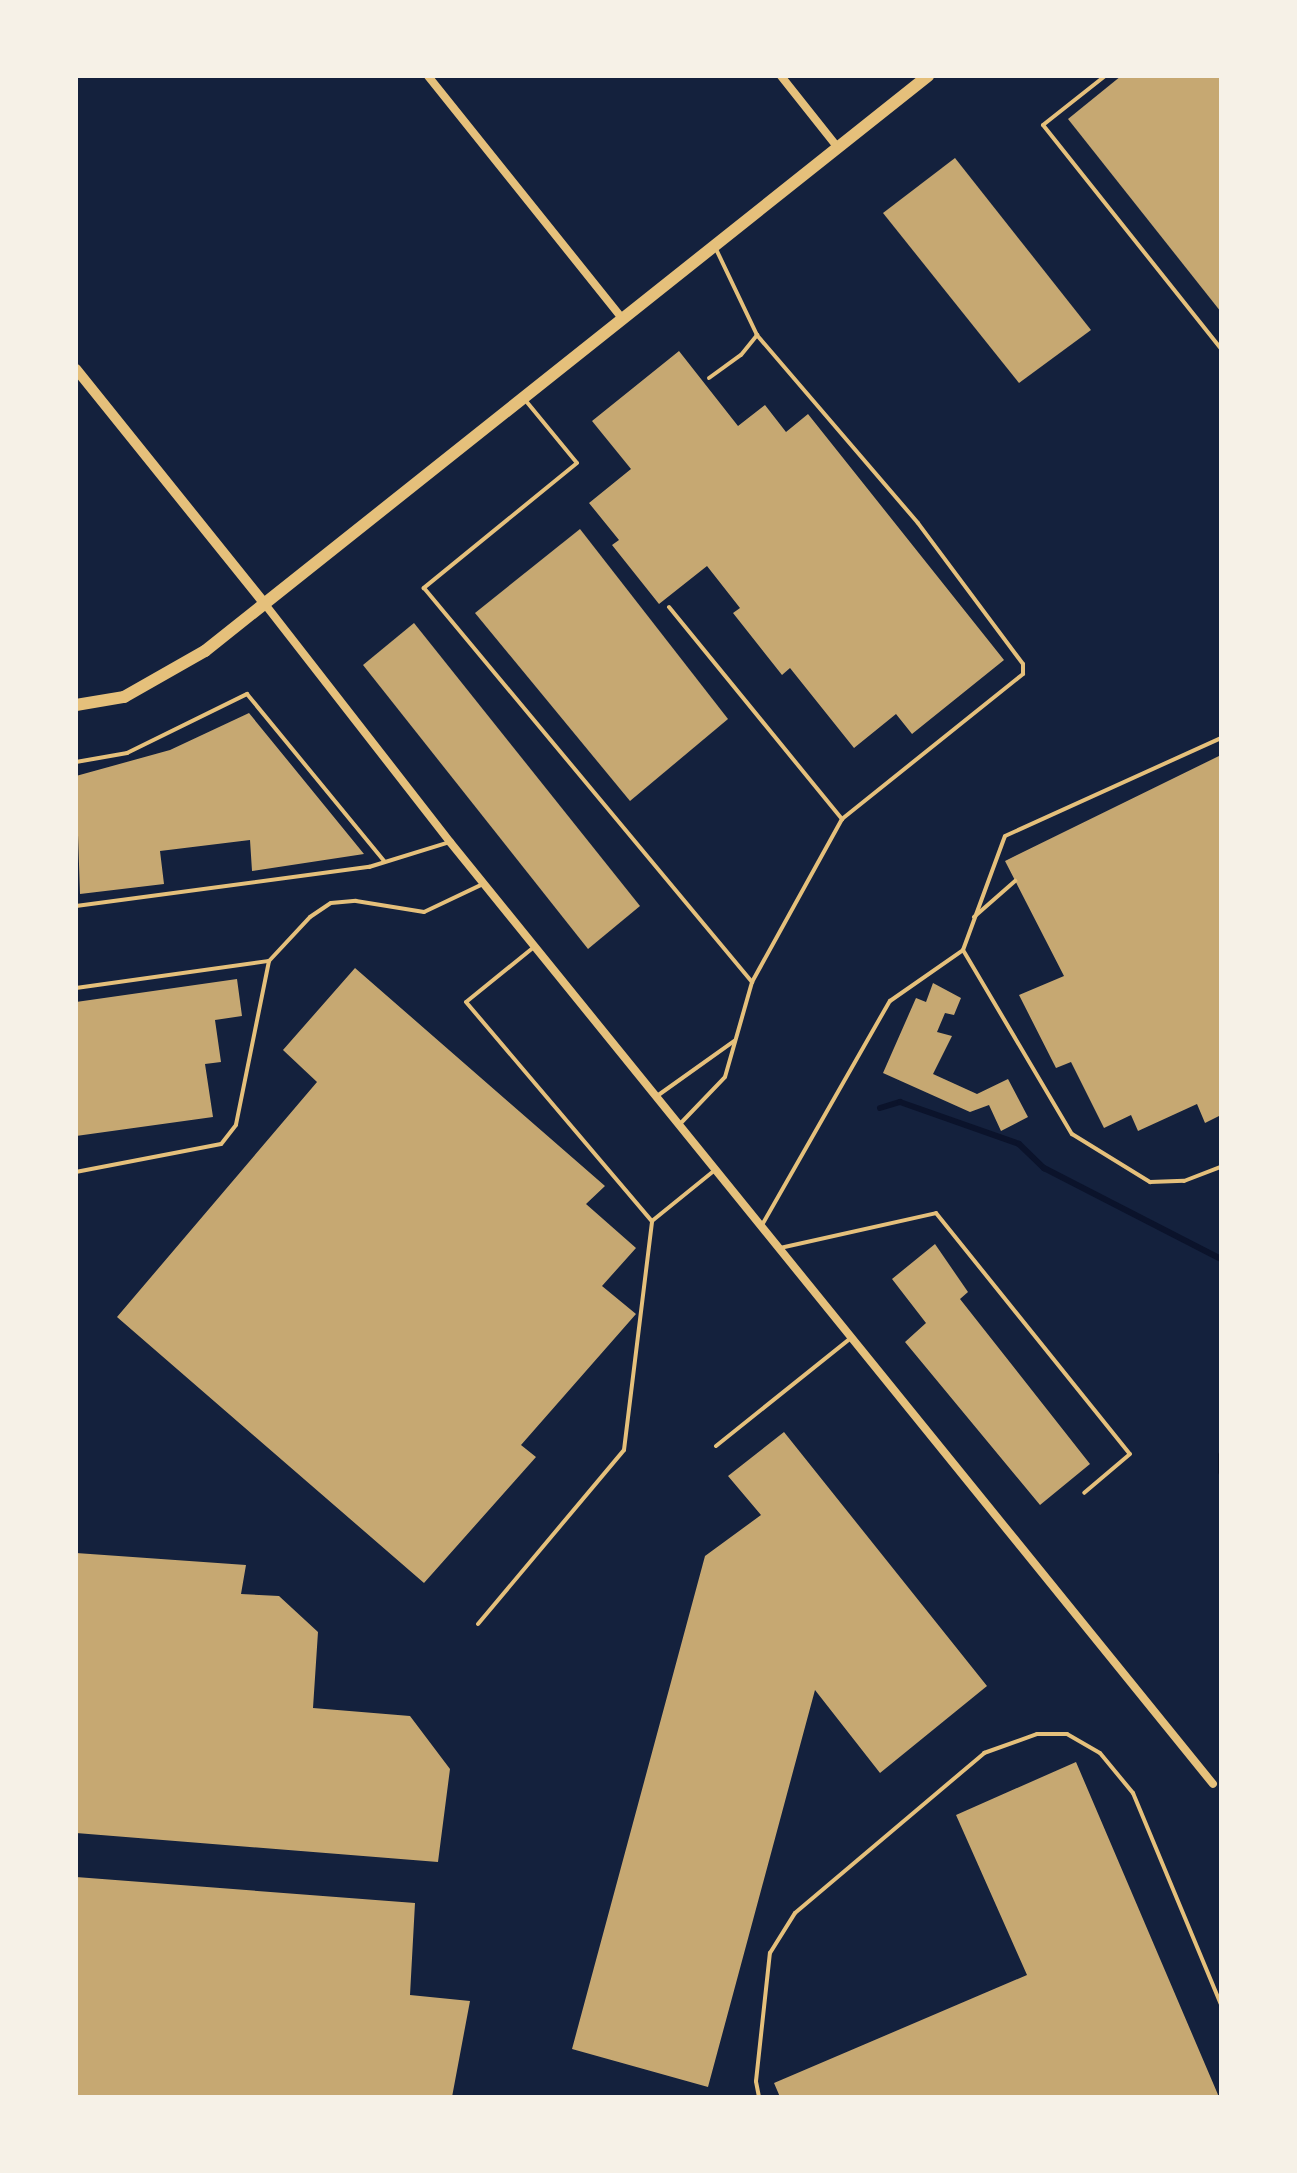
<!DOCTYPE html>
<html>
<head>
<meta charset="utf-8">
<style>
	body { margin:0 }
	#map { position:relative; width:1297px; height:2173px; overflow:hidden; background:#14213d; font-family:Arial,sans-serif }
	div>[style] { position:absolute }
	.stream>* { height:6px; margin:-3px; padding:0 3px; transform-origin:3px; border-radius:3px; background:#0b132b }
	.building>* { inset:0; background:#c6a872 }
	.service>* { height:4px; margin:-2px; padding:0 2px; transform-origin:2px; border-radius:2px; background:#e5c07b }
	.minor>* { height:8px; margin:-4px; padding:0 4px; transform-origin:4px; border-radius:4px; background:#e5c07b }
	.tertiary>* { height:10px; margin:-5px; padding:0 5px; transform-origin:5px; border-radius:5px; background:#e5c07b }
	.primary>* { height:12px; margin:-6px; padding:0 6px; transform-origin:6px; border-radius:6px; background:#e5c07b }
	span { translate:-50% -50%; white-space:nowrap; text-align:center; line-height:1.15; -webkit-text-stroke:8px #f6f1e7; paint-order:stroke }
	.frame { position:absolute; inset:0; border:78px solid #f6f1e7; pointer-events:none }
</style>
</head>
<body>
<div id="map">
	<div class="stream">
		<i style="left:880px;top:1108px;width:21px;rotate:-17deg"></i>
		<i style="left:900px;top:1102px;width:126px;rotate:19.4deg"></i>
		<i style="left:1019px;top:1144px;width:35px;rotate:44deg"></i>
		<i style="left:1044px;top:1168px;width:199px;rotate:27.2deg"></i>
		<i style="left:1221px;top:1455px;width:17px;rotate:90deg"></i>
	</div>
	<div class="building">
		<i style="clip-path:polygon(1121px 76px,1221px 76px,1221px 312px,1068px 119px)"></i>
		<i style="clip-path:polygon(955px 158px,1091px 330px,1019px 383px,883px 213px)"></i>
		<i style="clip-path:polygon(679px 351px,738px 426px,765px 405px,786px 432px,808px 414px,1004px 660px,912px 734px,896px 714px,854px 748px,790px 668px,782px 675px,733px 613px,740px 608px,707px 566px,659px 604px,612px 545px,619px 540px,589px 503px,631px 469px,592px 421px)"></i>
		<i style="clip-path:polygon(580px 529px,728px 719px,630px 801px,475px 613px)"></i>
		<i style="clip-path:polygon(414px 623px,640px 906px,588px 949px,363px 665px)"></i>
		<i style="clip-path:polygon(249px 713px,364px 854px,252px 871px,250px 840px,160px 851px,164px 884px,80px 894px,76px 776px,170px 750px)"></i>
		<i style="clip-path:polygon(1221px 755px,1221px 1115px,1205px 1123px,1197px 1104px,1138px 1131px,1131px 1115px,1104px 1128px,1071px 1062px,1056px 1068px,1019px 995px,1064px 976px,1005px 861px)"></i>
		<i style="clip-path:polygon(355px 968px,605px 1186px,586px 1204px,636px 1248px,602px 1286px,636px 1314px,521px 1445px,536px 1457px,424px 1583px,117px 1317px,317px 1082px,283px 1050px)"></i>
		<i style="clip-path:polygon(237px 979px,242px 1016px,215px 1020px,221px 1062px,205px 1064px,213px 1117px,76px 1136px,76px 1002px)"></i>
		<i style="clip-path:polygon(933px 983px,961px 998px,954px 1015px,945px 1013px,937px 1032px,952px 1036px,933px 1074px,977px 1094px,1008px 1079px,1028px 1117px,1001px 1131px,989px 1105px,970px 1112px,883px 1073px,916px 998px,926px 1002px)"></i>
		<i style="clip-path:polygon(935px 1244px,968px 1292px,960px 1299px,1090px 1464px,1040px 1505px,905px 1342px,926px 1323px,892px 1279px)"></i>
		<i style="clip-path:polygon(784px 1432px,987px 1686px,880px 1773px,815px 1690px,708px 2087px,572px 2049px,705px 1556px,761px 1515px,728px 1476px)"></i>
		<i style="clip-path:polygon(76px 1553px,246px 1565px,241px 1594px,279px 1596px,318px 1632px,313px 1708px,410px 1716px,450px 1769px,438px 1862px,76px 1833px)"></i>
		<i style="clip-path:polygon(1076px 1762px,1219px 2097px,780px 2097px,774px 2083px,1027px 1975px,956px 1815px)"></i>
		<i style="clip-path:polygon(76px 1877px,415px 1903px,410px 1995px,470px 2001px,452px 2097px,76px 2097px)"></i>
	</div>
	<div class="service">
		<i style="left:1105px;top:76px;width:79px;rotate:141.7deg"></i>
		<i style="left:1043px;top:125px;width:286px;rotate:51.5deg"></i>
		<i style="left:709px;top:378px;width:39px;rotate:-36deg"></i>
		<i style="left:741px;top:355px;width:26px;rotate:-51deg"></i>
		<i style="left:757px;top:335px;width:98px;rotate:-115.5deg"></i>
		<i style="left:526px;top:401px;width:80px;rotate:50.6deg"></i>
		<i style="left:577px;top:463px;width:198px;rotate:140.8deg"></i>
		<i style="left:424px;top:588px;width:513px;rotate:50.22deg"></i>
		<i style="left:669px;top:607px;width:274px;rotate:50.8deg"></i>
		<i style="left:76px;top:762px;width:52px;rotate:-10deg"></i>
		<i style="left:127px;top:753px;width:134px;rotate:-26.2deg"></i>
		<i style="left:247px;top:694px;width:217px;rotate:50.6deg"></i>
		<i style="left:76px;top:906px;width:296px;rotate:-7.6deg"></i>
		<i style="left:369px;top:867px;width:85px;rotate:-17.2deg"></i>
		<i style="left:974px;top:917px;width:55px;rotate:-41.3deg"></i>
		<i style="left:534px;top:947px;width:87px;rotate:141deg"></i>
		<i style="left:466px;top:1002px;width:287px;rotate:49.7deg"></i>
		<i style="left:652px;top:1221px;width:81px;rotate:-39deg"></i>
		<i style="left:963px;top:950px;width:214px;rotate:59.4deg"></i>
		<i style="left:1072px;top:1134px;width:92px;rotate:31.6deg"></i>
		<i style="left:1150px;top:1182px;width:34px;rotate:-2deg"></i>
		<i style="left:1184px;top:1181px;width:40px;rotate:-21deg"></i>
		<i style="left:269px;top:961px;width:60px;rotate:-47deg"></i>
		<i style="left:310px;top:917px;width:25px;rotate:-34deg"></i>
		<i style="left:331px;top:903px;width:25px;rotate:-5deg"></i>
		<i style="left:356px;top:901px;width:69px;rotate:9.2deg"></i>
		<i style="left:424px;top:912px;width:65px;rotate:-25.4deg"></i>
		<i style="left:76px;top:988px;width:195px;rotate:-8deg"></i>
		<i style="left:269px;top:961px;width:167px;rotate:101.4deg"></i>
		<i style="left:236px;top:1125px;width:24px;rotate:128deg"></i>
		<i style="left:221px;top:1144px;width:148px;rotate:169.1deg"></i>
		<i style="left:657px;top:1096px;width:95px;rotate:-35.5deg"></i>
		<i style="left:679px;top:1125px;width:66px;rotate:-46.2deg"></i>
		<i style="left:725px;top:1077px;width:99px;rotate:-74.1deg"></i>
		<i style="left:752px;top:982px;width:186px;rotate:-61.1deg"></i>
		<i style="left:842px;top:819px;width:232px;rotate:-38.7deg"></i>
		<i style="left:1023px;top:674px;width:10px;rotate:-90deg"></i>
		<i style="left:1023px;top:664px;width:176px;rotate:-126.7deg"></i>
		<i style="left:918px;top:523px;width:248px;rotate:-130.6deg"></i>
		<i style="left:762px;top:1225px;width:258px;rotate:-60.3deg"></i>
		<i style="left:890px;top:1001px;width:89px;rotate:-34.9deg"></i>
		<i style="left:963px;top:950px;width:121px;rotate:-69.8deg"></i>
		<i style="left:1005px;top:836px;width:237px;rotate:-24.4deg"></i>
		<i style="left:780px;top:1248px;width:160px;rotate:-12.6deg"></i>
		<i style="left:936px;top:1213px;width:309px;rotate:51.2deg"></i>
		<i style="left:1130px;top:1454px;width:60px;rotate:139.7deg"></i>
		<i style="left:716px;top:1446px;width:173px;rotate:-38.7deg"></i>
		<i style="left:478px;top:1624px;width:227px;rotate:-50deg"></i>
		<i style="left:624px;top:1450px;width:231px;rotate:-83deg"></i>
		<i style="left:759px;top:2097px;width:16px;rotate:-101deg"></i>
		<i style="left:756px;top:2081px;width:129px;rotate:-83.8deg"></i>
		<i style="left:770px;top:1953px;width:47px;rotate:-58deg"></i>
		<i style="left:795px;top:1913px;width:248px;rotate:-40.2deg"></i>
		<i style="left:984px;top:1753px;width:56px;rotate:-19.7deg"></i>
		<i style="left:1037px;top:1734px;width:30px"></i>
		<i style="left:1067px;top:1734px;width:38px;rotate:30deg"></i>
		<i style="left:1100px;top:1753px;width:52px;rotate:50.5deg"></i>
		<i style="left:1133px;top:1793px;width:229px;rotate:67.4deg"></i>
	</div>
	<div class="minor">
		<i style="left:428px;top:76px;width:310px;rotate:51.3deg"></i>
		<i style="left:781px;top:76px;width:92px;rotate:51.6deg"></i>
		<i style="left:264px;top:603px;width:303px;rotate:52.1deg"></i>
		<i style="left:450px;top:842px;width:1212px;rotate:50.99deg"></i>
	</div>
	<div class="tertiary">
		<i style="left:76px;top:369px;width:300px;rotate:51.2deg"></i>
	</div>
	<div class="primary">
		<i style="left:76px;top:705px;width:49px;rotate:-9.5deg"></i>
		<i style="left:124px;top:697px;width:93px;rotate:-29.6deg"></i>
		<i style="left:205px;top:651px;width:924px;rotate:-38.5deg"></i>
	</div>
	<div class="frame"></div>
</div>
</body>
</html>
